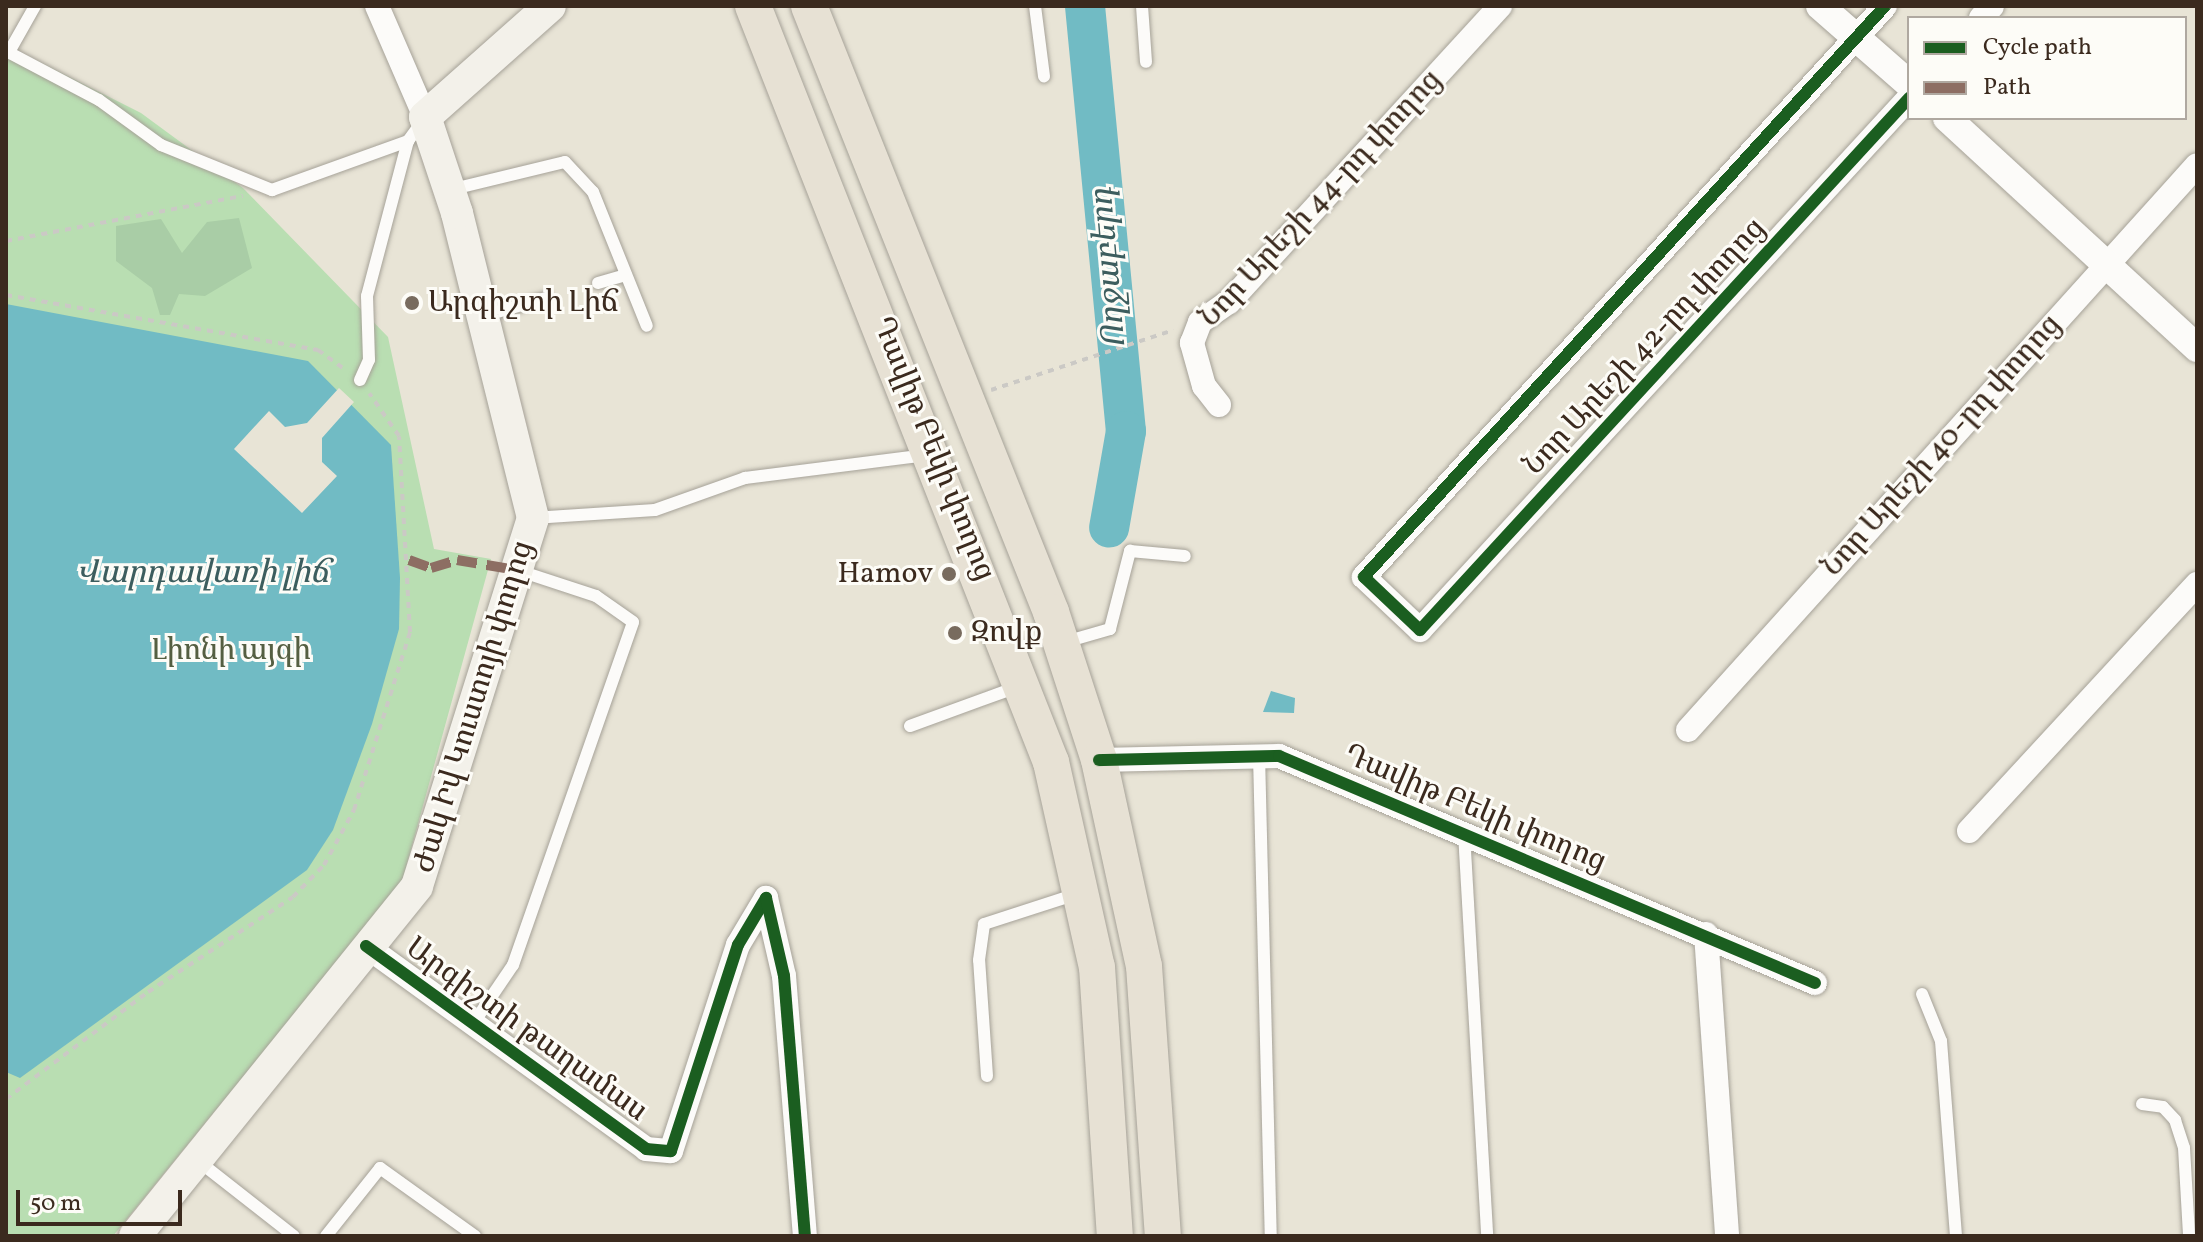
<!DOCTYPE html>
<html>
<head>
<meta charset="utf-8">
<style>
	body { margin:0 }
	#map { position:relative; width:2203px; height:1242px; overflow:hidden; background:#e8e4d6; font-family:Vollkorn,"Noto Serif Armenian",serif }
	div>[style] { position:absolute }
	.green>* { inset:0; background:#b9deb2 }
	.forest>* { inset:0; background:#a9cda6 }
	.water>* { inset:0; background:#71bbc4 }
	.pier>* { inset:0; background:#e8e4d6 }
	.river>* { height:40px; margin:-20px; padding:0 20px; transform-origin:20px; border-radius:20px; background:#71bbc4 }
	.path>* { height:4px; margin-top:-2px; transform-origin:0; background:repeating-linear-gradient(90deg,#cbc9c5 0 6px,transparent 0 12px) }
	.roads { filter:drop-shadow(0 0 2px #a6a298) drop-shadow(0 0 2px #a6a298) }
	.service>* { height:12px; margin:-6px; padding:0 6px; transform-origin:6px; border-radius:6px; background:#fcfbf9 }
	.minor>* { height:24px; margin:-12px; padding:0 12px; transform-origin:12px; border-radius:12px; background:#fcfbf9 }
	.tertiary>* { height:28px; margin:-14px; padding:0 14px; transform-origin:14px; border-radius:14px; background:#fcfbf9 }
	.secondary>* { height:32px; margin:-16px; padding:0 16px; transform-origin:16px; border-radius:16px; background:#f3f1ea }
	.primary>* { height:36px; margin:-18px; padding:0 18px; transform-origin:18px; border-radius:18px; background:#e7e1d4 }
	.quiet>* { height:10px; margin-top:-5px; transform-origin:0; background:repeating-linear-gradient(90deg,#8d6e63 0 20px,transparent 0 30px) }
	.cycleway>* { height:12px; margin:-6px; padding:0 6px; transform-origin:6px; border-radius:6px; background:#1b5e20 }
	.dots>* { width:22px; height:22px; translate:-50% -50%; box-sizing:border-box; border:4px solid #fdfcf7; border-radius:50% }
	span { translate:-50% -50%; white-space:nowrap; text-align:center; line-height:1.15; -webkit-text-stroke:6px #fdfcf7; paint-order:stroke }
	.street-label { font-size:30px; color:#3b2a1e }
	.poi-label { font-size:30px; color:#3b2a1e }
	.left { translate:0 -50%; text-align:left }
	.right { translate:-100% -50%; text-align:right }
	.park-label { font-size:30px; color:#555f42 }
	.water-label { font-size:32px; color:#3c5d5e; font-style:italic }
	.frame { position:absolute; inset:0; border:8px solid #3b2a1e; pointer-events:none }
	.legend { position:absolute; left:1907px; top:16px; width:280px; height:104px; box-sizing:border-box; background:#fdfcf7; border:2px solid #afa8a0; margin:0; padding:10px 14px; list-style:none; font-size:24px; color:#3b2a1e }
	.legend li { display:flex; align-items:center; gap:16px; height:40px }
	.legend b { width:40px; border:2px solid #afa8a0 }
	.scale { position:absolute; left:16px; top:1190px; width:166px; height:36px; box-sizing:border-box; border:4px solid #3b2a1e; border-top:0; padding-left:10px; font-size:24px; line-height:28px; white-space:nowrap; color:#3b2a1e; -webkit-text-stroke:6px #fdfcf7; paint-order:stroke }
</style>
</head>
<body>
<div id="map">
	<div class="green">
		<i style="clip-path:polygon(6px 45px,141px 113px,243px 188px,388px 337px,434px 549px,491px 559px,402px 882px,113px 1236px,6px 1236px)"></i>
	</div>
	<div class="forest">
		<i style="clip-path:polygon(239px 218px,252px 268px,205px 296px,179px 294px,170px 315px,160px 315px,152px 288px,116px 261px,116px 226px,161px 219px,182px 253px,207px 222px)"></i>
	</div>
	<div class="water">
		<i style="clip-path:polygon(6px 304px,308px 361px,391px 445px,400px 578px,399px 629px,372px 724px,333px 830px,307px 870px,20px 1078px,6px 1072px)"></i>
		<i style="clip-path:polygon(1271px 691px,1295px 698px,1294px 713px,1263px 712px)"></i>
	</div>
	<div class="pier">
		<i style="clip-path:polygon(339px 388px,354px 402px,322px 438px,322px 462px,337px 476px,302px 513px,234px 449px,269px 411px,285px 427px,307px 423px)"></i>
	</div>
	<div class="river">
		<i style="left:1085px;top:6px;width:427px;rotate:84.5deg"></i>
		<i style="left:1126px;top:431px;width:98px;rotate:99.9deg"></i>
	</div>
	<div class="path">
		<i style="left:6px;top:241px;width:241px;rotate:-10.8deg"></i>
		<i style="left:6px;top:295px;width:317px;rotate:10deg"></i>
		<i style="left:318px;top:350px;width:34px;rotate:36deg"></i>
		<i style="left:991px;top:390px;width:192px;rotate:-18.2deg"></i>
		<i style="left:6px;top:1099px;width:178px;rotate:-37deg"></i>
		<i style="left:148px;top:992px;width:173px;rotate:-33.2deg"></i>
		<i style="left:293px;top:897px;width:45px;rotate:-45.9deg"></i>
		<i style="left:324px;top:865px;width:63px;rotate:-61.4deg"></i>
		<i style="left:354px;top:810px;width:187px;rotate:-72.5deg"></i>
		<i style="left:410px;top:632px;width:196px;rotate:-93.2deg"></i>
		<i style="left:399px;top:436px;width:52px;rotate:-124.9deg"></i>
	</div>
	<div class="roads">
		<div class="service">
			<i style="left:1035px;top:6px;width:71px;rotate:82.7deg"></i>
			<i style="left:1142px;top:6px;width:56px;rotate:85.9deg"></i>
			<i style="left:6px;top:51px;width:105px;rotate:27.8deg"></i>
			<i style="left:99px;top:100px;width:77px;rotate:36deg"></i>
			<i style="left:161px;top:145px;width:120px;rotate:22.1deg"></i>
			<i style="left:272px;top:190px;width:145px;rotate:-19.8deg"></i>
			<i style="left:408px;top:141px;width:22px;rotate:-54deg"></i>
			<i style="left:9px;top:52px;width:53px;rotate:-60.5deg"></i>
			<i style="left:449px;top:190px;width:119px;rotate:-13.6deg"></i>
			<i style="left:565px;top:162px;width:41px;rotate:47deg"></i>
			<i style="left:593px;top:192px;width:144px;rotate:68.1deg"></i>
			<i style="left:598px;top:283px;width:29px;rotate:-16deg"></i>
			<i style="left:483px;top:316px;width:66px;rotate:-15.9deg"></i>
			<i style="left:360px;top:380px;width:22px;rotate:-66deg"></i>
			<i style="left:369px;top:360px;width:64px;rotate:-91.8deg"></i>
			<i style="left:367px;top:296px;width:160px;rotate:-75.2deg"></i>
			<i style="left:533px;top:518px;width:122px;rotate:-3.8deg"></i>
			<i style="left:655px;top:510px;width:96px;rotate:-19.6deg"></i>
			<i style="left:745px;top:478px;width:183px;rotate:-7.2deg"></i>
			<i style="left:1065px;top:642px;width:47px;rotate:-16.1deg"></i>
			<i style="left:1110px;top:629px;width:81px;rotate:-75.6deg"></i>
			<i style="left:1130px;top:551px;width:55px;rotate:5.2deg"></i>
			<i style="left:910px;top:726px;width:114px;rotate:-20deg"></i>
			<i style="left:1259px;top:755px;width:481px;rotate:88.6deg"></i>
			<i style="left:1464px;top:833px;width:404px;rotate:86.7deg"></i>
			<i style="left:1922px;top:994px;width:51px;rotate:68deg"></i>
			<i style="left:1941px;top:1041px;width:196px;rotate:85.6deg"></i>
			<i style="left:473px;top:1024px;width:71px;rotate:-55.9deg"></i>
			<i style="left:513px;top:965px;width:363px;rotate:-70.7deg"></i>
			<i style="left:633px;top:622px;width:45px;rotate:-144.9deg"></i>
			<i style="left:596px;top:596px;width:83px;rotate:-161.8deg"></i>
			<i style="left:987px;top:1076px;width:116px;rotate:-93.9deg"></i>
			<i style="left:979px;top:960px;width:36px;rotate:-82deg"></i>
			<i style="left:984px;top:924px;width:98px;rotate:-17.9deg"></i>
			<i style="left:2142px;top:1104px;width:21px;rotate:8deg"></i>
			<i style="left:2163px;top:1107px;width:18px;rotate:47deg"></i>
			<i style="left:2175px;top:1120px;width:29px;rotate:72deg"></i>
			<i style="left:2184px;top:1148px;width:88px;rotate:86.7deg"></i>
			<i style="left:197px;top:1160px;width:123px;rotate:38.1deg"></i>
			<i style="left:326px;top:1236px;width:87px;rotate:-51.5deg"></i>
			<i style="left:380px;top:1168px;width:117px;rotate:35.6deg"></i>
		</div>
		<div class="minor">
			<i style="left:377px;top:6px;width:121px;rotate:66.6deg"></i>
			<i style="left:1885px;top:6px;width:773px;rotate:132.38deg"></i>
			<i style="left:1364px;top:577px;width:77px;rotate:43.4deg"></i>
			<i style="left:1420px;top:630px;width:723px;rotate:-47.41deg"></i>
			<i style="left:1981px;top:18px;width:16px;rotate:-47deg"></i>
			<i style="left:1219px;top:405px;width:24px;rotate:-128deg"></i>
			<i style="left:1204px;top:386px;width:45px;rotate:-105.6deg"></i>
			<i style="left:1192px;top:343px;width:22px;rotate:-69deg"></i>
			<i style="left:1200px;top:322px;width:35px;rotate:-35deg"></i>
			<i style="left:1229px;top:302px;width:401px;rotate:-47.5deg"></i>
			<i style="left:1688px;top:730px;width:760px;rotate:-47.98deg"></i>
			<i style="left:1099px;top:760px;width:180px;rotate:-1.3deg"></i>
			<i style="left:1279px;top:756px;width:582px;rotate:22.95deg"></i>
			<i style="left:1969px;top:831px;width:336px;rotate:-47.3deg"></i>
			<i style="left:1706px;top:934px;width:303px;rotate:86deg"></i>
			<i style="left:366px;top:946px;width:346px;rotate:35.9deg"></i>
			<i style="left:646px;top:1149px;width:25px;rotate:5deg"></i>
			<i style="left:671px;top:1151px;width:217px;rotate:-72deg"></i>
			<i style="left:738px;top:945px;width:55px;rotate:-59.2deg"></i>
			<i style="left:766px;top:898px;width:80px;rotate:77deg"></i>
			<i style="left:784px;top:976px;width:261px;rotate:85.4deg"></i>
		</div>
		<div class="tertiary">
			<i style="left:1820px;top:6px;width:118px;rotate:41.2deg"></i>
			<i style="left:1947px;top:118px;width:340px;rotate:42.6deg"></i>
		</div>
		<div class="secondary">
			<i style="left:135px;top:1236px;width:449px;rotate:-51.1deg"></i>
			<i style="left:417px;top:886px;width:386px;rotate:-72.5deg"></i>
			<i style="left:533px;top:518px;width:314px;rotate:-104deg"></i>
			<i style="left:457px;top:213px;width:101px;rotate:-108.4deg"></i>
			<i style="left:425px;top:117px;width:167px;rotate:-41.6deg"></i>
		</div>
		<div class="primary">
			<i style="left:753px;top:6px;width:813px;rotate:68.49deg"></i>
			<i style="left:1051px;top:762px;width:210px;rotate:77.4deg"></i>
			<i style="left:1097px;top:967px;width:270px;rotate:86.2deg"></i>
			<i style="left:809px;top:6px;width:653px;rotate:68.23deg"></i>
			<i style="left:1051px;top:612px;width:156px;rotate:72deg"></i>
			<i style="left:1099px;top:760px;width:211px;rotate:77.7deg"></i>
			<i style="left:1144px;top:966px;width:271px;rotate:86deg"></i>
		</div>
	</div>
	<div class="quiet">
		<i style="left:409px;top:560px;width:23px;rotate:20deg"></i>
		<i style="left:431px;top:568px;width:27px;rotate:-17deg"></i>
		<i style="left:457px;top:560px;width:61px;rotate:9.5deg"></i>
	</div>
	<div class="cycleway">
		<i style="left:1885px;top:6px;width:773px;rotate:132.38deg"></i>
		<i style="left:1364px;top:577px;width:77px;rotate:43.4deg"></i>
		<i style="left:1420px;top:630px;width:723px;rotate:-47.41deg"></i>
		<i style="left:1099px;top:760px;width:180px;rotate:-1.3deg"></i>
		<i style="left:1279px;top:756px;width:582px;rotate:22.95deg"></i>
		<i style="left:366px;top:946px;width:346px;rotate:35.9deg"></i>
		<i style="left:646px;top:1149px;width:25px;rotate:5deg"></i>
		<i style="left:671px;top:1151px;width:217px;rotate:-72deg"></i>
		<i style="left:738px;top:945px;width:55px;rotate:-59.2deg"></i>
		<i style="left:766px;top:898px;width:80px;rotate:77deg"></i>
		<i style="left:784px;top:976px;width:261px;rotate:85.4deg"></i>
	</div>
	<div class="dots">
		<i style="left:412px;top:303px;background:#786b5e"></i>
		<i style="left:949px;top:574px;background:#786b5e"></i>
		<i style="left:955px;top:633px;background:#786b5e"></i>
	</div>
	<div class="street-label">
		<span style="left:1321px;top:199px;rotate:-47deg">Նոր Արեշի 44-րդ փողոց</span>
		<span style="left:1645px;top:347px;rotate:-47deg">Նոր Արեշի 42-րդ փողոց</span>
		<span style="left:1942px;top:446px;rotate:-48deg">Նոր Արեշի 40-րդ փողոց</span>
		<span style="left:933px;top:449px;rotate:68deg">Դավիթ Բեկի փողոց</span>
		<span style="left:474px;top:707px;rotate:-73deg">Ժակ Իվ Կուստոյի փողոց</span>
		<span style="left:1475px;top:809px;rotate:23deg">Դավիթ Բեկի փողոց</span>
		<span style="left:526px;top:1030px;rotate:36deg">Արգիշտի թաղամաս</span>
	</div>
	<div class="poi-label">
		<span class="left" style="left:428px;top:303px">Արգիշտի Լիճ</span>
		<span class="right" style="left:933px;top:574px">Hamov</span>
		<span class="left" style="left:971px;top:633px">Զովք</span>
	</div>
	<div class="park-label">
		<span style="left:231px;top:651px">Լիոնի այգի</span>
	</div>
	<div class="water-label">
		<span style="left:1110px;top:268px;rotate:-95deg">Ողջաբերդ</span>
		<span style="left:202px;top:574px">Վարդավառի լիճ</span>
	</div>
	<div class="frame"></div>
	<ul class="legend">
	<li><b style="height:10px;background:#1b5e20"></b>Cycle path</li>
	<li><b style="height:10px;background:#8d6e63"></b>Path</li>
	</ul>
	<div class="scale">50 m</div>
</div>
</body>
</html>
